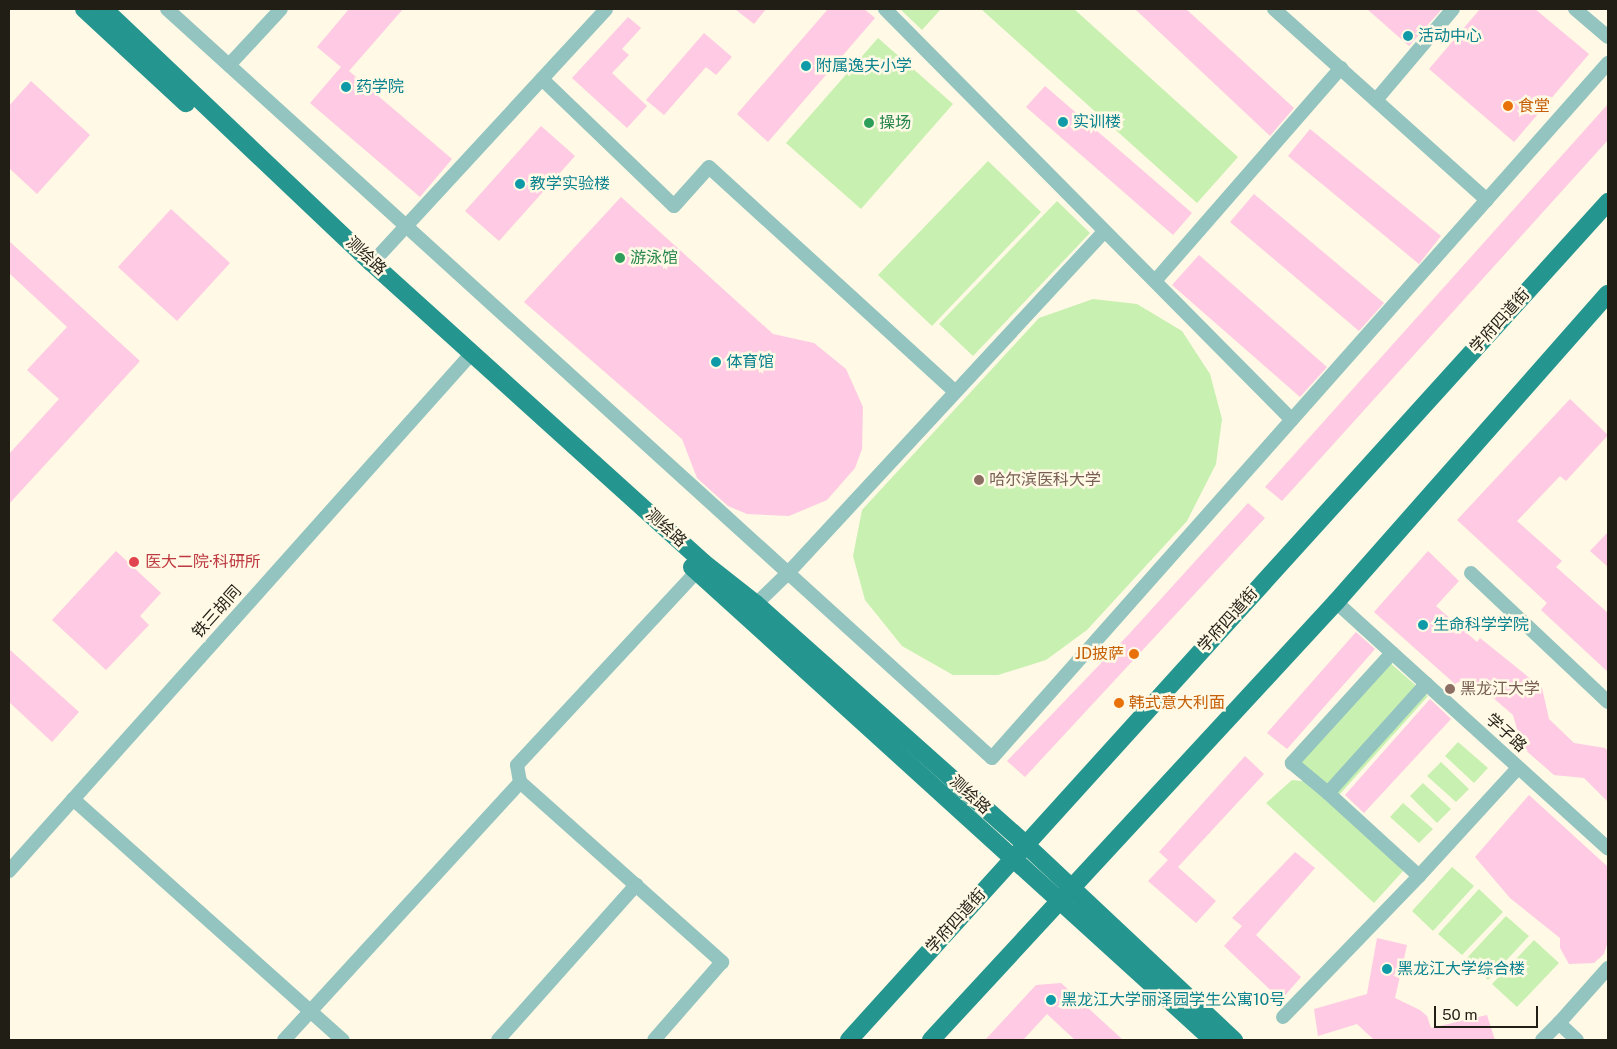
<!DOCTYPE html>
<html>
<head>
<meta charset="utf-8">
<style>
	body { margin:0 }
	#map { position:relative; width:1617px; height:1049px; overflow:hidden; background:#fff9e5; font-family:"Public Sans","Noto Sans SC",sans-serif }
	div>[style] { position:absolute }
	.green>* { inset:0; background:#c8f0b1 }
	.building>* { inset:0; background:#ffcae3 }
	.minor>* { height:14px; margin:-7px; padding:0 7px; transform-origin:7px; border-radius:7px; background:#93c4c0 }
	.major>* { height:18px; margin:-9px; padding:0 9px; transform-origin:9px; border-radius:9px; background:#25958f }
	.dots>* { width:14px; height:14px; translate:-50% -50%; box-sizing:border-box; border:2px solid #fff9e5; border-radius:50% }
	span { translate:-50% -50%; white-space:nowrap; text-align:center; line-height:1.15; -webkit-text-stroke:5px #fff9e5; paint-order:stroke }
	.culture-label { font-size:16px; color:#0d838f }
	.left { translate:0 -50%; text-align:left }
	.food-label { font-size:16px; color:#c56008 }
	.right { translate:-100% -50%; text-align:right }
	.leisure-label { font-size:16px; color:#27864d }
	.street-label { font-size:16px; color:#211e15 }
	.education-label { font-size:16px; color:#785e54 }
	.health-label { font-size:16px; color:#be3a42 }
	.frame { position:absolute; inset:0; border:10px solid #211e15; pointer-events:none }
	.scale { position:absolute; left:1434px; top:1006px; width:104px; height:22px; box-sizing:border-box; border:2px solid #211e15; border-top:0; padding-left:6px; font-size:15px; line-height:18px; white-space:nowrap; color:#211e15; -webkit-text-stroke:4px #fff9e5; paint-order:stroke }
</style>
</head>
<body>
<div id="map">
	<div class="green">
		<i style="clip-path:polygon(900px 9px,941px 9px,922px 30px)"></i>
		<i style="clip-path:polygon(981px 9px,1074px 9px,1238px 157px,1197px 203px)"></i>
		<i style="clip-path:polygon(878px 38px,953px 104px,861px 209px,786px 143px)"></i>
		<i style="clip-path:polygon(988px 161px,1041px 212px,932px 326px,878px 275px)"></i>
		<i style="clip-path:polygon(1057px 201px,1090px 233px,973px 356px,939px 324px)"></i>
		<i style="clip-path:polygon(1093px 299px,1137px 304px,1182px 331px,1210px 374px,1222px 419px,1216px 464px,1187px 521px,1087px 630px,1046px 660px,998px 675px,953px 675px,902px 646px,865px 600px,853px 556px,862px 510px,1039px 318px)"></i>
		<i style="clip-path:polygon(1389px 662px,1428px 696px,1339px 795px,1299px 761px)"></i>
		<i style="clip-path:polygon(1458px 742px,1488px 768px,1474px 783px,1445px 756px)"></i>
		<i style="clip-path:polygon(1441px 762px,1469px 789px,1456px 802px,1427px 776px)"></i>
		<i style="clip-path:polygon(1292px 780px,1311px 782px,1324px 788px,1403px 871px,1374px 903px,1266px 803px)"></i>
		<i style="clip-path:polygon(1423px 783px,1451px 809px,1437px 823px,1410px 796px)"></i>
		<i style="clip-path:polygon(1403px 803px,1433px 829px,1419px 843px,1390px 817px)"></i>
		<i style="clip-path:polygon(1452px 867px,1474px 886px,1433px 931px,1412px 911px)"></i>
		<i style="clip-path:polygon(1479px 889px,1503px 912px,1462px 955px,1438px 934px)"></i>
		<i style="clip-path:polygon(1506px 916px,1529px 936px,1488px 980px,1466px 959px)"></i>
		<i style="clip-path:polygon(1534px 940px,1559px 963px,1517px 1007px,1492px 984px)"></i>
	</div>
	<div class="building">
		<i style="clip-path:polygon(349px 9px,403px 9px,349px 71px,452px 159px,420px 197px,310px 103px,341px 67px,317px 47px)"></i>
		<i style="clip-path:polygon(735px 9px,766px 9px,754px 24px)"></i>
		<i style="clip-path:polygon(828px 9px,864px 9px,875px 18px,768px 142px,737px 114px)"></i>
		<i style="clip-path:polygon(1135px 9px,1186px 9px,1294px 108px,1270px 136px)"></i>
		<i style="clip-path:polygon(1367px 9px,1442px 9px,1409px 46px)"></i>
		<i style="clip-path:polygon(1480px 9px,1535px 9px,1589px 54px,1514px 142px,1429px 69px)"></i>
		<i style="clip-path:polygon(628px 17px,641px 28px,622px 49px,629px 55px,612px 73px,647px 106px,627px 128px,572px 78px)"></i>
		<i style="clip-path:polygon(704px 33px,732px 57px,716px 75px,706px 67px,664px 115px,646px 100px)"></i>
		<i style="clip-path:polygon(31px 81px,90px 135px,37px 194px,9px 168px,9px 106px)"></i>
		<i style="clip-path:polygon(1045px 86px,1192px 213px,1173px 235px,1026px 107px)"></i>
		<i style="clip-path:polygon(1608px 104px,1608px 140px,1282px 501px,1265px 487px)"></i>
		<i style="clip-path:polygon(541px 126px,575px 156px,499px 241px,465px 211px)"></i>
		<i style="clip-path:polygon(1310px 129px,1441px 236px,1419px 264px,1288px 156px)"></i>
		<i style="clip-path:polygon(1254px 194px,1384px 303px,1359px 331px,1230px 222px)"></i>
		<i style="clip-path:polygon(621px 197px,773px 334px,814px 343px,846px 369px,863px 407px,862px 449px,855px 468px,827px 500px,789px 516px,747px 514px,728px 506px,697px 478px,682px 439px,524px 302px)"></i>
		<i style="clip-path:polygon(171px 209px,230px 263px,177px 321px,118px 267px)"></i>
		<i style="clip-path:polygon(9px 241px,140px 361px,9px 504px,9px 454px,59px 399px,27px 370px,67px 327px,9px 273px)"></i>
		<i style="clip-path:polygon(1199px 255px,1327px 367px,1300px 397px,1172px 285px)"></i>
		<i style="clip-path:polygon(1570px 399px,1608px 435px,1566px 481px,1560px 476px,1517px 521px,1562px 561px,1556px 567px,1608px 613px,1608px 672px,1541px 610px,1547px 603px,1457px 520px)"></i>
		<i style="clip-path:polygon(1248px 503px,1265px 518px,1025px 777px,1007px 761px,1130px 633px)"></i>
		<i style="clip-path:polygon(1608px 532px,1608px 567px,1590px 551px)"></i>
		<i style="clip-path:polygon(116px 551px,161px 593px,140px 616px,149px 625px,106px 670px,52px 620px)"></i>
		<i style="clip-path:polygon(1428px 551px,1459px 581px,1436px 606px,1477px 642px,1480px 638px,1542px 688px,1549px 719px,1574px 743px,1605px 748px,1608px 751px,1608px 802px,1584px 778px,1554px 775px,1522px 747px,1513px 715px,1477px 684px,1472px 690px,1461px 681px,1455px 684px,1374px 612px)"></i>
		<i style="clip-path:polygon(1356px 632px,1375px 649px,1287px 749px,1267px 733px)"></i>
		<i style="clip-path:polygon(9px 649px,79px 712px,52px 742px,9px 702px)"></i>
		<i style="clip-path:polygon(1430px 699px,1451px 719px,1364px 813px,1345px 795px)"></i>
		<i style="clip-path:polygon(1245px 756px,1264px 774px,1178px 867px,1216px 901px,1196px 923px,1148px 881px,1168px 860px,1159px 852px)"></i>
		<i style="clip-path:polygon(1529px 795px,1608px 867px,1608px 941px,1604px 954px,1594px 963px,1569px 964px,1560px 948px,1560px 938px,1510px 898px,1475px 857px)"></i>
		<i style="clip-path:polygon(1295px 852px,1315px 868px,1256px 935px,1301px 977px,1281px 1000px,1224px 946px,1242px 926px,1232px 918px)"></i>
		<i style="clip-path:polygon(1377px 938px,1407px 945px,1395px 998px,1420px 1010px,1427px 1016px,1431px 1028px,1487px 1015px,1495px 1040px,1374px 1040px,1357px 1024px,1318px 1036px,1314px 1009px,1367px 994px)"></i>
		<i style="clip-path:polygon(1061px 983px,1123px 1040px,1075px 1040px,1047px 1014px,1023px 1040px,985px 1040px,1036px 985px)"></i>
	</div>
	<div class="minor">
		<i style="left:167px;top:9px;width:1114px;rotate:42.24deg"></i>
		<i style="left:992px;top:758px;width:929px;rotate:-48.45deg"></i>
		<i style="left:885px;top:9px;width:578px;rotate:45.28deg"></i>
		<i style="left:1274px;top:9px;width:286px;rotate:41.9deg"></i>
		<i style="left:1575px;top:9px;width:43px;rotate:40.3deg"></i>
		<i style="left:229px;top:65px;width:76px;rotate:-47.1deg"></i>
		<i style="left:542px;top:79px;width:183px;rotate:43.9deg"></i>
		<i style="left:674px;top:206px;width:52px;rotate:-48.1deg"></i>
		<i style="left:709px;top:167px;width:333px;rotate:42.4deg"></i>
		<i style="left:1376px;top:100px;width:119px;rotate:-49.8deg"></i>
		<i style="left:372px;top:263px;width:345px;rotate:-47.3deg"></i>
		<i style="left:1155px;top:281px;width:283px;rotate:-48.9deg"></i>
		<i style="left:1471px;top:573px;width:188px;rotate:43.3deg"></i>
		<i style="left:1336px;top:602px;width:367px;rotate:42.2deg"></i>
		<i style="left:756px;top:604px;width:45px;rotate:-44.1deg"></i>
		<i style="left:788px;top:573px;width:466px;rotate:-47.2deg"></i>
		<i style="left:1392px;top:653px;width:149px;rotate:132.3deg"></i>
		<i style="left:1292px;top:763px;width:47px;rotate:39.8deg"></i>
		<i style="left:1328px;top:793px;width:147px;rotate:-48deg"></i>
		<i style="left:520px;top:782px;width:271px;rotate:41.7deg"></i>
		<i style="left:722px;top:962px;width:103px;rotate:131.1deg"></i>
		<i style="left:1328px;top:793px;width:123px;rotate:42.4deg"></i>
		<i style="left:1419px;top:876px;width:147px;rotate:-47.5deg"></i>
		<i style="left:73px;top:799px;width:362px;rotate:41.8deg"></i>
		<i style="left:9px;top:871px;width:695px;rotate:-48.21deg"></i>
		<i style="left:1283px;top:1017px;width:196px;rotate:-46deg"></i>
		<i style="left:284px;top:1040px;width:350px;rotate:-47.5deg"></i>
		<i style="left:520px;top:782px;width:17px;rotate:-100deg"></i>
		<i style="left:517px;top:765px;width:275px;rotate:-47.1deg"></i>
		<i style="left:498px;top:1040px;width:208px;rotate:-48.3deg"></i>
		<i style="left:1542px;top:1040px;width:24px;rotate:-45deg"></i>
		<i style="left:1577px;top:1040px;width:25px;rotate:-137deg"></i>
		<i style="left:1559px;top:1023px;width:74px;rotate:-48.3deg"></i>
	</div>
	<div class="major">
		<i style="left:84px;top:9px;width:139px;rotate:42.7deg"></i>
		<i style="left:104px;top:9px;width:369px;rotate:43.5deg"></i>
		<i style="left:372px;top:263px;width:447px;rotate:42.1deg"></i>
		<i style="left:704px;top:563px;width:66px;rotate:38.3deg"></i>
		<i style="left:756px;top:604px;width:361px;rotate:41.7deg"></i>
		<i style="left:1025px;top:844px;width:287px;rotate:43.2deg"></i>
		<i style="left:692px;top:567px;width:704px;rotate:42.24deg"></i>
		<i style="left:849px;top:1040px;width:1131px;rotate:-47.83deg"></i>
		<i style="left:931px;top:1040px;width:597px;rotate:-47.24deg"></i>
		<i style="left:1336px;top:602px;width:411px;rotate:-48.6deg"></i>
	</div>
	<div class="dots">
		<i style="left:1408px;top:36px;background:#0f9aa8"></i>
		<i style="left:806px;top:66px;background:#0f9aa8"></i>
		<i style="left:346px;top:87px;background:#0f9aa8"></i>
		<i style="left:1508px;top:106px;background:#e8710a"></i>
		<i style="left:1063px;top:122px;background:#0f9aa8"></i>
		<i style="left:869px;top:123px;background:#2e9e5b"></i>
		<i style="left:520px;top:184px;background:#0f9aa8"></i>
		<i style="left:620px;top:258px;background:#2e9e5b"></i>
		<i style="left:716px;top:362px;background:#0f9aa8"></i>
		<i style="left:979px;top:480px;background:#8d6e63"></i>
		<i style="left:134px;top:562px;background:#e0444e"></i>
		<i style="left:1423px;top:625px;background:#0f9aa8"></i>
		<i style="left:1134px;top:654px;background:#e8710a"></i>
		<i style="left:1450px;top:689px;background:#8d6e63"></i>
		<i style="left:1119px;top:703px;background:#e8710a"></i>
		<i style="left:1387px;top:969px;background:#0f9aa8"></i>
		<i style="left:1051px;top:1000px;background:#0f9aa8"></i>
	</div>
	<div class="culture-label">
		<span class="left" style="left:1418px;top:36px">活动中心</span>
		<span class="left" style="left:816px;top:66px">附属逸夫小学</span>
		<span class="left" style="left:356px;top:87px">药学院</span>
		<span class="left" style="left:1073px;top:122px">实训楼</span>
		<span class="left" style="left:530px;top:184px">教学实验楼</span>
		<span class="left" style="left:726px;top:362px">体育馆</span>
		<span class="left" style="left:1433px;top:625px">生命科学学院</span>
		<span class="left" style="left:1397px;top:969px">黑龙江大学综合楼</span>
		<span class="left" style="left:1061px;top:1000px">黑龙江大学丽泽园学生公寓10号</span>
	</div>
	<div class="food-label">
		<span class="left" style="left:1518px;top:106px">食堂</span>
		<span class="right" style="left:1124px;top:654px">JD披萨</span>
		<span class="left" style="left:1129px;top:703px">韩式意大利面</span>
	</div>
	<div class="leisure-label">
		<span class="left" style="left:879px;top:123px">操场</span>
		<span class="left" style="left:630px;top:258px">游泳馆</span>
	</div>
	<div class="street-label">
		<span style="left:366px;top:256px;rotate:43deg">测绘路</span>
		<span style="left:1500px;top:321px;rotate:-48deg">学府四道街</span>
		<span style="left:666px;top:528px;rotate:42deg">测绘路</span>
		<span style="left:217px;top:612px;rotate:-48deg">铁三胡同</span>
		<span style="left:1228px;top:620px;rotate:-48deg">学府四道街</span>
		<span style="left:1506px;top:733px;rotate:42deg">学子路</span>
		<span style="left:970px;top:795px;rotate:42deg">测绘路</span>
		<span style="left:956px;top:921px;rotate:-48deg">学府四道街</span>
	</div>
	<div class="education-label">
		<span class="left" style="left:989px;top:480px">哈尔滨医科大学</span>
		<span class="left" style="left:1460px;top:689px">黑龙江大学</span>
	</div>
	<div class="health-label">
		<span class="left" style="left:145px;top:562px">医大二院·科研所</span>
	</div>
	<div class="frame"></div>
	<div class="scale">50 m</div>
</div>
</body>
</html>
